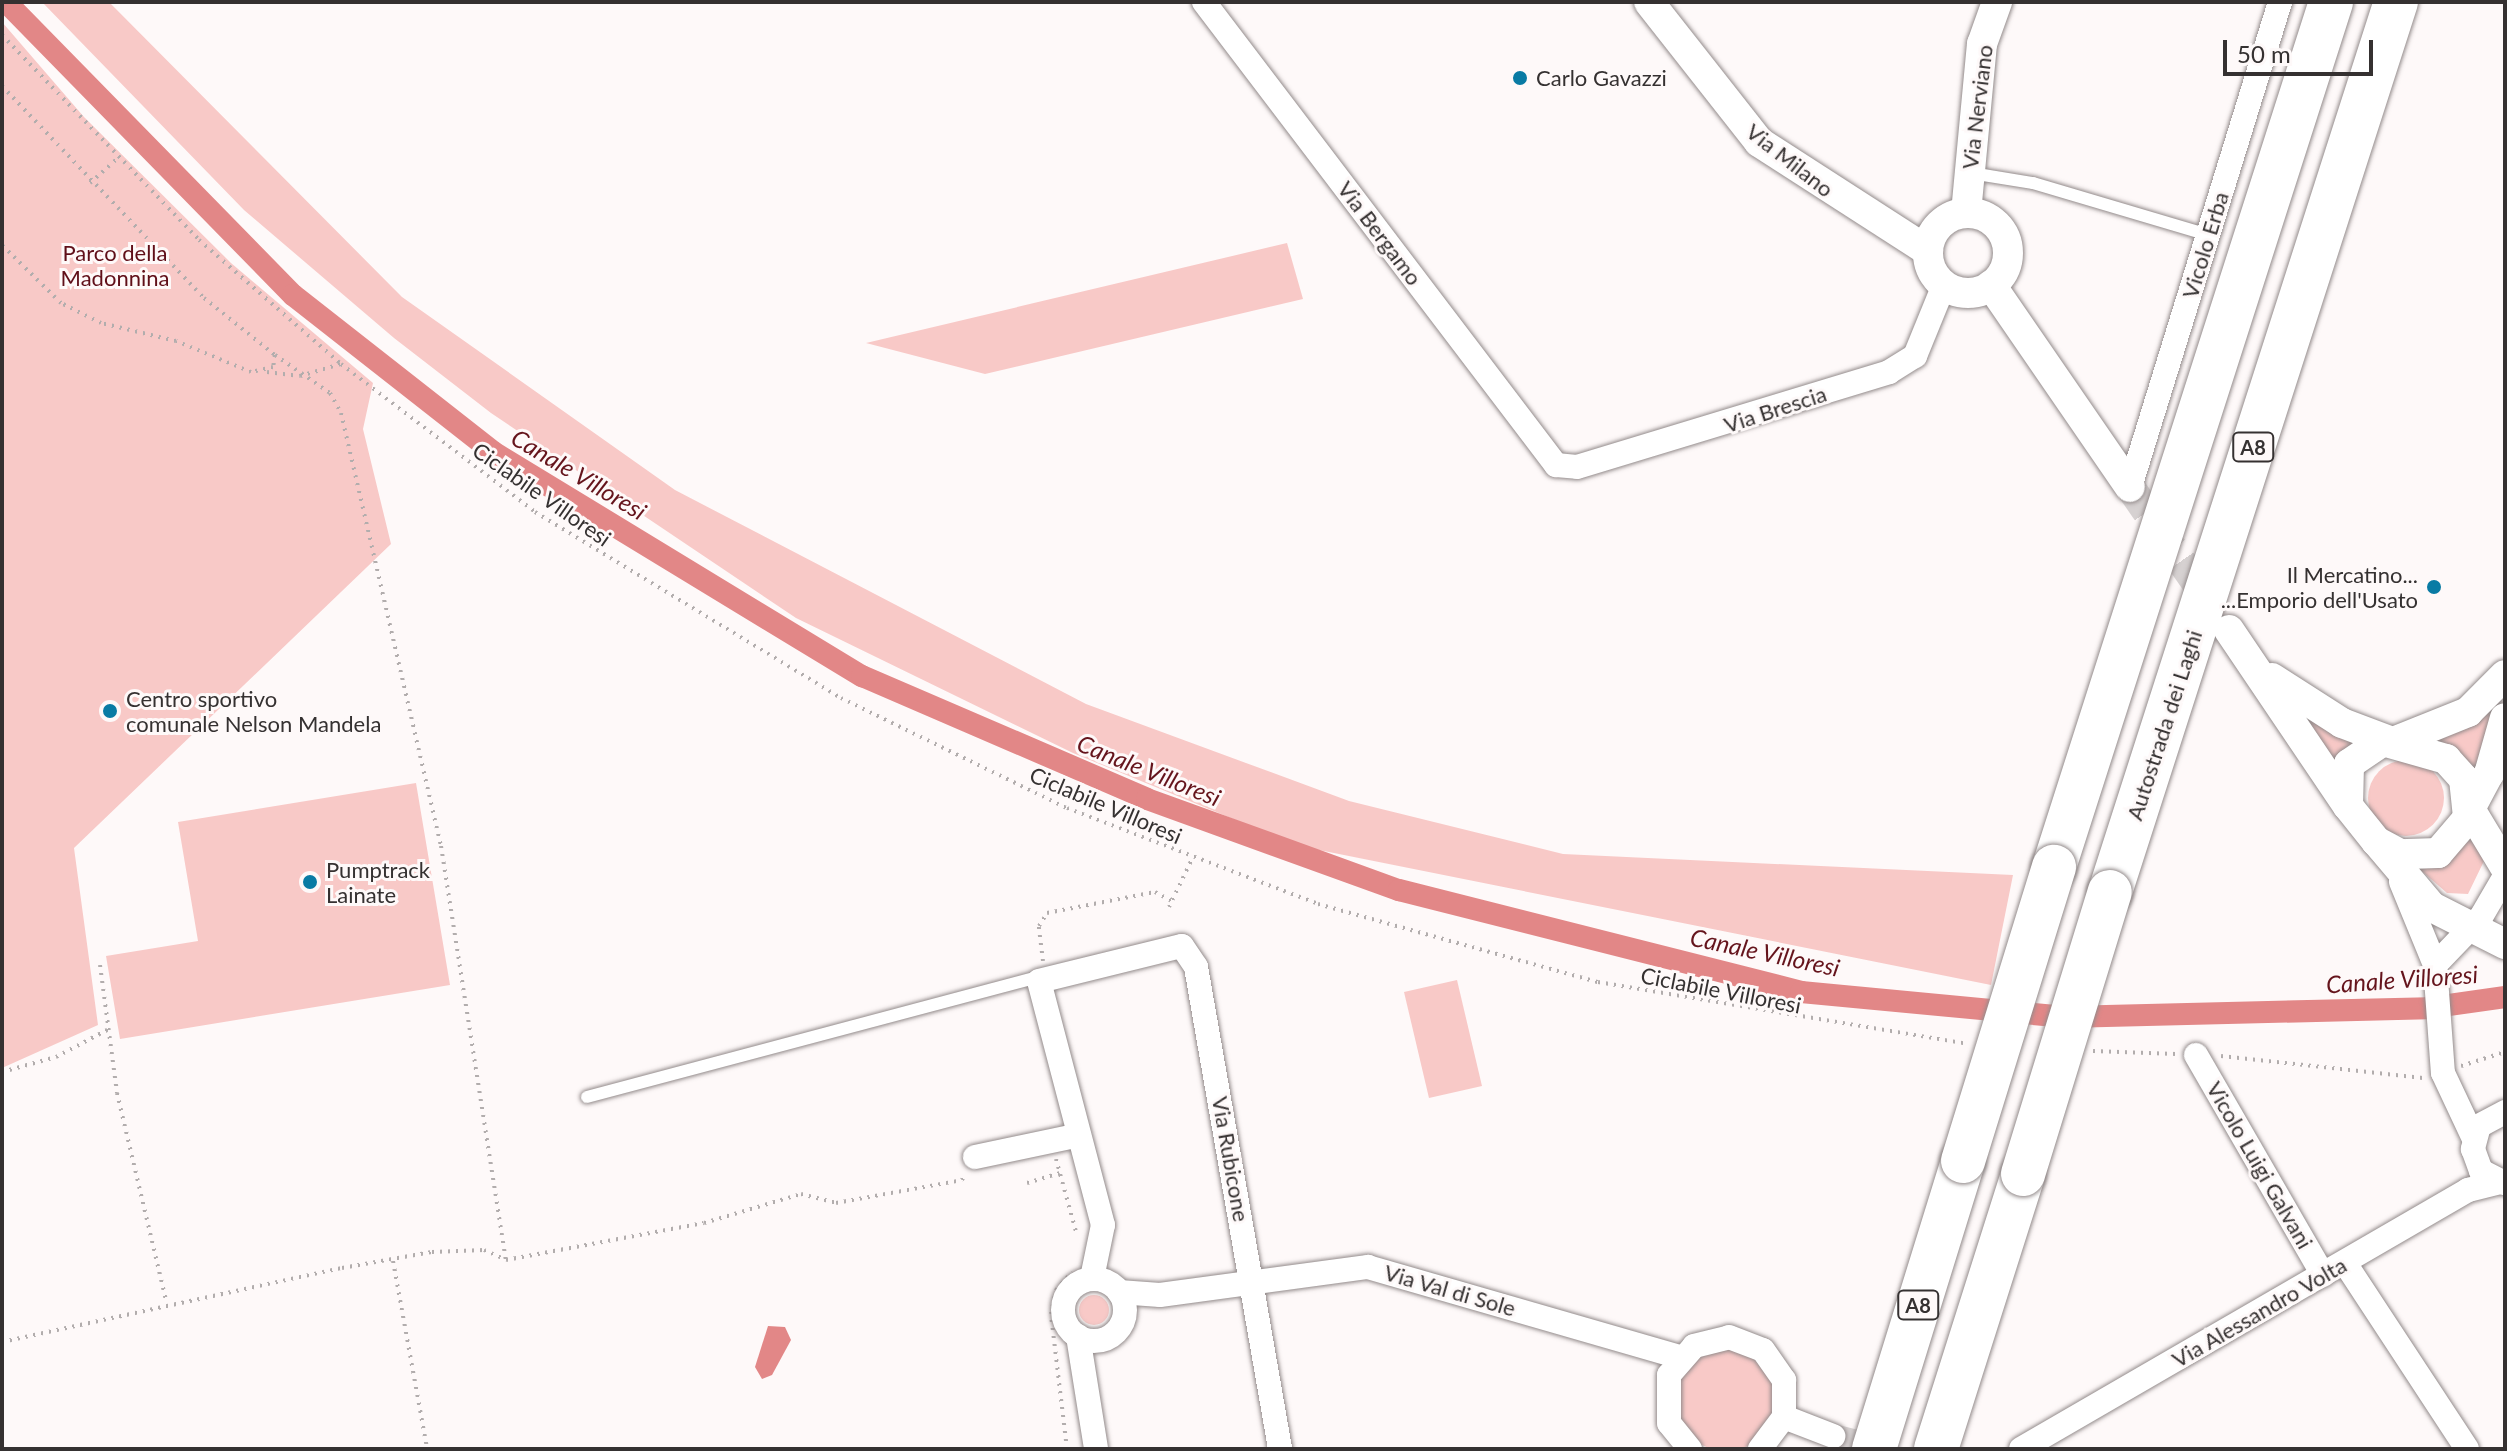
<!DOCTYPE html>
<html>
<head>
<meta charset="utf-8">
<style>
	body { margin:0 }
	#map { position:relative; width:2507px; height:1451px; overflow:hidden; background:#fef9f9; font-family:Lato,sans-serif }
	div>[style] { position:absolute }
	.green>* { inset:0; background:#f8c9c7 }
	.round { border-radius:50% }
	.water>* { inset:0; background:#e28787 }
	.canal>* { height:22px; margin:-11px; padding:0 11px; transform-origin:11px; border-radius:11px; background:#e28787 }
	.minor-tunnel>* { height:24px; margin-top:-12px; transform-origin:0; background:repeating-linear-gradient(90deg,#d6d1d1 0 24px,transparent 0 36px) }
	.tertiary-tunnel>* { height:30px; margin-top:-15px; transform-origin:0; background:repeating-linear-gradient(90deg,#d6d1d1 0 30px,transparent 0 45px) }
	.path>* { height:4px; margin-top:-2px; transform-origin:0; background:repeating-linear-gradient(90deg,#b2adad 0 2px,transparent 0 8px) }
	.roads { filter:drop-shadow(0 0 2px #938b8b) drop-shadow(0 0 2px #938b8b) }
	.service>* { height:12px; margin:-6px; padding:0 6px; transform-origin:6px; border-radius:6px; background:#fff }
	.minor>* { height:24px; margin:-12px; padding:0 12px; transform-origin:12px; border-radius:12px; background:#fff }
	.minor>.ring { margin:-12px; padding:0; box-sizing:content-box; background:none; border:24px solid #fff; border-radius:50% }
	.tertiary>* { height:30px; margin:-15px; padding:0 15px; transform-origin:15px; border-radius:15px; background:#fff }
	.tertiary>.ring { margin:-15px; padding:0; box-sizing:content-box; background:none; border:30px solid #fff; border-radius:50% }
	.motorway>* { height:44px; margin:-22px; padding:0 22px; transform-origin:22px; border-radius:22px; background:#fff }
	.bridges { filter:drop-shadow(0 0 2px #938b8b) drop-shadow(0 0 2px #938b8b) }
	.motorway-bridge>* { height:44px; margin:-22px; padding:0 22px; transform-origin:22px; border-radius:22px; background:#fff }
	.dots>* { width:22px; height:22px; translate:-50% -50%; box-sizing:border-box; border:4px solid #fef9f9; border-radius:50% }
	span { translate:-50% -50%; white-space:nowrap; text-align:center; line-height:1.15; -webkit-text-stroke:6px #fef9f9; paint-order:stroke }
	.shield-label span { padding:2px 6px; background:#fef9f9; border:2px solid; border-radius:6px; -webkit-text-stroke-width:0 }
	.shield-label { font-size:20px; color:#353131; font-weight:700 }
	.poi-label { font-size:22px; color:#353131 }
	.left { translate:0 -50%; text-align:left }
	.right { translate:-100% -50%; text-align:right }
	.street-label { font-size:22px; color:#353131 }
	.park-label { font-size:22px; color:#600f19 }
	.water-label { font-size:24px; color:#65141c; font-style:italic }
	.frame { position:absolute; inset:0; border:4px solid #353131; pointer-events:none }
	.scale { position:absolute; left:2223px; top:40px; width:150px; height:36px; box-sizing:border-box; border:4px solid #353131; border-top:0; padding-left:10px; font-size:24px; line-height:28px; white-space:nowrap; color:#353131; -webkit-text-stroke:6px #fef9f9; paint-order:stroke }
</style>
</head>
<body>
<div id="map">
	<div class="green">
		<i style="clip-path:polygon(42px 2px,109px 2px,402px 297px,675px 490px,1086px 704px,1349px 801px,1563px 854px,2013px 875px,1991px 985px,1299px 846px,1073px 753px,796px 618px,491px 413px,394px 338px,244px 210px)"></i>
		<i style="clip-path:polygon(2px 22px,84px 117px,231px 263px,373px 383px,363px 429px,391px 544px,74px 848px,98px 1025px,2px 1068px)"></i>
		<i style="clip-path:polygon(1287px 243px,1303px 299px,985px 374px,866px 343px)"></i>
		<i style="clip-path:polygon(2499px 704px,2488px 748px,2477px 782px,2435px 739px)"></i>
		<i style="clip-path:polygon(2298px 711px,2360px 739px,2337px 770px)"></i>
		<i class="round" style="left:2368px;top:760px;width:76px;height:76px"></i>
		<i style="clip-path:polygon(416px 783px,450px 985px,120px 1039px,106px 956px,198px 941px,178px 822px)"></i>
		<i style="clip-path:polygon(2474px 836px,2484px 861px,2468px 894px,2447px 893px,2416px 866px,2454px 853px)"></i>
		<i style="clip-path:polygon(1457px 980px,1482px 1086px,1429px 1098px,1404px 992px)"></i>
		<i class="round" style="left:1079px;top:1295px;width:30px;height:30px"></i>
		<i class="round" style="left:1675px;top:1349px;width:102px;height:102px"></i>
	</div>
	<div class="water">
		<i style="clip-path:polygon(768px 1326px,785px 1327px,791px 1340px,772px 1375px,762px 1379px,755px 1367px)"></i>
	</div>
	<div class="canal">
		<i style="left:6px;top:2px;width:410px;rotate:45.6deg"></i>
		<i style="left:293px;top:295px;width:254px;rotate:38.1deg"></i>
		<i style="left:493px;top:452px;width:432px;rotate:31.3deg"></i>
		<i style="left:862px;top:676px;width:310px;rotate:23.3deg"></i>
		<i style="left:1147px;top:799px;width:268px;rotate:19.9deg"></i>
		<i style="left:1399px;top:890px;width:415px;rotate:14.2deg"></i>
		<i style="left:1801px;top:992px;width:266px;rotate:5.4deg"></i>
		<i style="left:2066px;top:1017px;width:362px;rotate:-1.4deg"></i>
		<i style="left:2428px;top:1008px;width:78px;rotate:-8.1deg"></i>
	</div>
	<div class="minor-tunnel">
		<i style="left:1833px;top:1436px;width:54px;rotate:14deg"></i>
	</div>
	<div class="tertiary-tunnel">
		<i style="left:2130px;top:487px;width:142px;rotate:55.3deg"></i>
	</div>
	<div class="path">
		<i style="left:2px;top:35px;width:284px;rotate:46.1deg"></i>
		<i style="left:199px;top:240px;width:189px;rotate:41.1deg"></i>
		<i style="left:341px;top:364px;width:244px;rotate:37.3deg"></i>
		<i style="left:535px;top:512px;width:358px;rotate:31.3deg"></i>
		<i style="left:841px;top:698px;width:251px;rotate:26deg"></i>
		<i style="left:1067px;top:808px;width:269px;rotate:20.9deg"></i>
		<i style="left:1318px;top:904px;width:291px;rotate:15.6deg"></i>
		<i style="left:1598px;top:982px;width:375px;rotate:9.5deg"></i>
		<i style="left:2px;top:86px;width:293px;rotate:46.4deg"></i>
		<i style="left:204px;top:298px;width:91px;rotate:38.8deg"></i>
		<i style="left:275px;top:355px;width:12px;rotate:99deg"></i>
		<i style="left:273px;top:367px;width:23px;rotate:167deg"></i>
		<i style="left:251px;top:372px;width:81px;rotate:-157.5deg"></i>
		<i style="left:176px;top:341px;width:77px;rotate:-166.5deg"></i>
		<i style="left:101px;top:323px;width:45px;rotate:-153.4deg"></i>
		<i style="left:61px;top:303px;width:83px;rotate:-135.5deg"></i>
		<i style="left:90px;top:183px;width:36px;rotate:-42deg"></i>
		<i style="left:275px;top:355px;width:67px;rotate:34.6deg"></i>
		<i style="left:330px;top:393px;width:23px;rotate:61deg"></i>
		<i style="left:341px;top:413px;width:444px;rotate:77deg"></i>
		<i style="left:441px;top:846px;width:419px;rotate:81.1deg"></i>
		<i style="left:267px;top:372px;width:33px;rotate:7deg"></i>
		<i style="left:300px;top:376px;width:43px;rotate:-16.3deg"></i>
		<i style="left:1169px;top:907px;width:53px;rotate:-64.4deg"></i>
		<i style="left:1043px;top:961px;width:35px;rotate:-97deg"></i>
		<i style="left:1039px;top:926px;width:15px;rotate:-58deg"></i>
		<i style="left:1047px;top:913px;width:110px;rotate:-11deg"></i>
		<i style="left:1155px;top:892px;width:19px;rotate:28deg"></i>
		<i style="left:100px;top:965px;width:129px;rotate:82.4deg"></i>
		<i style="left:117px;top:1093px;width:214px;rotate:76.7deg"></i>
		<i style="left:2093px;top:1051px;width:83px;rotate:2.1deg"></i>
		<i style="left:2221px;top:1056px;width:203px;rotate:6.2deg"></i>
		<i style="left:2461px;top:1066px;width:46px;rotate:-17.7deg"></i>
		<i style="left:2px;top:1072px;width:56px;rotate:-15.5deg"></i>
		<i style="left:56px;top:1057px;width:58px;rotate:-27.9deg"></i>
		<i style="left:1056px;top:1159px;width:79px;rotate:74.6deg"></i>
		<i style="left:1027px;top:1183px;width:34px;rotate:-17deg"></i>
		<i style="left:393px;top:1261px;width:191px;rotate:79.7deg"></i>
		<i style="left:2px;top:1342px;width:348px;rotate:-12.3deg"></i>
		<i style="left:342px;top:1268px;width:91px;rotate:-10.1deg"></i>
		<i style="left:432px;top:1252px;width:52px;rotate:-2.2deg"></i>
		<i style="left:484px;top:1250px;width:24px;rotate:24deg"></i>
		<i style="left:506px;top:1260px;width:201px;rotate:-10.6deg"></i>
		<i style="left:704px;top:1223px;width:101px;rotate:-16.6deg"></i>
		<i style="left:801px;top:1194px;width:36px;rotate:14deg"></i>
		<i style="left:836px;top:1203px;width:128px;rotate:-10.3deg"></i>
		<i style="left:962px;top:1180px;width:7px;rotate:-63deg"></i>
		<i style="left:1067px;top:1449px;width:136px;rotate:-96.8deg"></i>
		<i style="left:1051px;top:1314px;width:25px;rotate:-78deg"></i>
		<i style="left:1056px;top:1290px;width:24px;rotate:-48deg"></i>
	</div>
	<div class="roads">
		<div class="service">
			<i style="left:1971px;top:173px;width:63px;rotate:9.2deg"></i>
			<i style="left:2033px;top:183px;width:183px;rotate:16.5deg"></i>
			<i style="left:587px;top:1097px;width:472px;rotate:-14.9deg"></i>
		</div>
		<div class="minor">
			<i style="left:1204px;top:2px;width:582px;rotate:52.76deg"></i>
			<i style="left:1556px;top:465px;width:21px;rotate:5deg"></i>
			<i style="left:1577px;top:467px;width:326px;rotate:-16.9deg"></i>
			<i style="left:1889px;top:372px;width:31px;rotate:-32deg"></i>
			<i style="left:1915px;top:356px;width:77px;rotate:-67.8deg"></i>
			<i style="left:2130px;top:487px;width:508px;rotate:-72.81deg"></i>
			<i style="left:2401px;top:882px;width:90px;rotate:67.7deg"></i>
			<i style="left:2435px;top:965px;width:108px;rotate:85.8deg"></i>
			<i style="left:2443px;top:1073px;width:73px;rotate:64.8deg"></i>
			<i style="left:2435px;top:965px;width:66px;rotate:-46.2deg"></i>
			<i style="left:2481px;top:917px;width:48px;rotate:-59.7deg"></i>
			<i style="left:2196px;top:1055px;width:254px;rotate:60deg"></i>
			<i style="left:2505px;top:1112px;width:30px;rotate:152deg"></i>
			<i style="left:2479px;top:1126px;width:24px;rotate:105deg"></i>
			<i style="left:2473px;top:1149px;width:23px;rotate:70deg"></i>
			<i style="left:2481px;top:1171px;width:27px;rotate:27deg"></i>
			<i style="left:975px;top:1157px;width:106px;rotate:-11.9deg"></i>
			<i style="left:2345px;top:1263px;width:222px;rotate:56.7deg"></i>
			<i style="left:1092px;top:1278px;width:54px;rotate:-78.3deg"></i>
			<i style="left:1103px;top:1225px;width:252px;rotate:-104.7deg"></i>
			<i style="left:1039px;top:981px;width:147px;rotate:-13.8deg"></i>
			<i style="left:1182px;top:946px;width:25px;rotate:56deg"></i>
			<i style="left:1196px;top:967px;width:489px;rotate:80.1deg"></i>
			<i class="ring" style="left:1063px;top:1279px;width:38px;height:38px"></i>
			<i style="left:1119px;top:1292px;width:41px;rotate:4.2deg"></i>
			<i style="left:1160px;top:1295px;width:210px;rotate:-7.7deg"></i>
			<i style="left:1368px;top:1267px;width:325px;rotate:16.1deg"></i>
			<i style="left:1078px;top:1336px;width:114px;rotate:80.9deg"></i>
			<i style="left:1784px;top:1417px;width:53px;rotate:21.2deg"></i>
			<i style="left:1690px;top:1449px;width:33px;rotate:-129deg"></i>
			<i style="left:1669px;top:1423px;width:48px;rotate:-90deg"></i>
			<i style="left:1669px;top:1375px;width:38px;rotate:-49deg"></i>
			<i style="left:1694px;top:1346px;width:36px;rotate:-14deg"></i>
			<i style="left:1729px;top:1337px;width:36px;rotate:21deg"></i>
			<i style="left:1763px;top:1350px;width:37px;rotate:55deg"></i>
			<i style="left:1784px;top:1380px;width:37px;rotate:90deg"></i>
			<i style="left:1784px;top:1417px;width:40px;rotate:127deg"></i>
			<i style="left:2021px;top:1449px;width:517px;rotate:-30.09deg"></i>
			<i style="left:2468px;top:1190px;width:33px;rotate:-14deg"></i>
		</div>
		<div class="tertiary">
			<i style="left:1649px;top:2px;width:178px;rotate:51.8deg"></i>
			<i style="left:1759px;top:142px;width:201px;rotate:32.8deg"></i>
			<i style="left:1966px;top:213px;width:170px;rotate:-84.6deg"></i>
			<i style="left:1982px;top:44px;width:45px;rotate:-70.3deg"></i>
			<i class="ring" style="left:1928px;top:213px;width:50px;height:50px"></i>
			<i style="left:1991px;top:285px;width:245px;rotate:55.5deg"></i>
			<i style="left:2229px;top:630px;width:211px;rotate:56deg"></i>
			<i style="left:2272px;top:678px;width:83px;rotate:32.7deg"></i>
			<i style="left:2342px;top:723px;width:51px;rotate:20.6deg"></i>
			<i style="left:2383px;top:741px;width:66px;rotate:15.9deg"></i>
			<i style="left:2446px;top:759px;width:27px;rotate:48deg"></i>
			<i style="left:2464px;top:779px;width:39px;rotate:84deg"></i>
			<i style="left:2468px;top:818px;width:46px;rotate:130.6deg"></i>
			<i style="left:2438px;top:853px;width:38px;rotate:178deg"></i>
			<i style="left:2400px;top:854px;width:27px;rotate:-152deg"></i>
			<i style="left:2376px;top:841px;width:45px;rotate:-128.7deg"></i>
			<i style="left:2348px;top:806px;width:42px;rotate:-88.6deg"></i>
			<i style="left:2349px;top:764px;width:41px;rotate:-34.1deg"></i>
			<i style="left:2396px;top:741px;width:78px;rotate:-21.9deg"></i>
			<i style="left:2468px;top:712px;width:52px;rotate:-45deg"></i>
			<i style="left:2470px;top:809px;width:40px;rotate:-62deg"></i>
			<i style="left:2489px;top:774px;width:58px;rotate:-74.1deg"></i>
			<i style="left:2470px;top:809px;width:68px;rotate:58.9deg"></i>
			<i style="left:2377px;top:842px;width:85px;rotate:49.8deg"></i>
			<i style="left:2432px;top:907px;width:82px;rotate:26.9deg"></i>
		</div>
		<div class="motorway">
			<i style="left:2054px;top:867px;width:908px;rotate:-72.24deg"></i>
			<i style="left:2110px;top:892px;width:935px;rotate:-72.19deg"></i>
			<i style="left:1874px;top:1449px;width:301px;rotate:-72.8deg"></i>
			<i style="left:1936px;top:1449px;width:288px;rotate:-72.4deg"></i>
		</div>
	</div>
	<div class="bridges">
		<div class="motorway-bridge">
			<i style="left:1963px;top:1161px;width:308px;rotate:-72.8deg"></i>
			<i style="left:2023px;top:1174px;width:295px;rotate:-72.9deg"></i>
		</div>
	</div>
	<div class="dots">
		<i style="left:1520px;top:78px;background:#097ba4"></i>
		<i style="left:2434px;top:587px;background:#097ba4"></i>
		<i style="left:110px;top:711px;background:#097ba4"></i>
		<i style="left:310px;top:882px;background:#097ba4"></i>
	</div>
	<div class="shield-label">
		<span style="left:2253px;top:447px">A8</span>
		<span style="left:1918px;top:1305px">A8</span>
	</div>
	<div class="poi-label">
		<span class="left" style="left:1536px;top:78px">Carlo Gavazzi</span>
		<span class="right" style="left:2418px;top:587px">Il Mercatino...<br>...Emporio dell'Usato</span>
		<span class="left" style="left:126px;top:711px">Centro sportivo<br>comunale Nelson Mandela</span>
		<span class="left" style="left:326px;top:882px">Pumptrack<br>Lainate</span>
	</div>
	<div class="street-label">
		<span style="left:1977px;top:107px;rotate:-83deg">Via Nerviano</span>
		<span style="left:1790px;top:160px;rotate:38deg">Via Milano</span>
		<span style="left:1380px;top:233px;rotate:53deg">Via Bergamo</span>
		<span style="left:2205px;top:245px;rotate:-73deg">Vicolo Erba</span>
		<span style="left:1775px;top:409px;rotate:-18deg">Via Brescia</span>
		<span style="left:542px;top:494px;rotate:35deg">Ciclabile Villoresi</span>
		<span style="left:2164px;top:725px;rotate:-72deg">Autostrada dei Laghi</span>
		<span style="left:1106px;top:805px;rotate:23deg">Ciclabile Villoresi</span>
		<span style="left:1721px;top:990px;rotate:11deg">Ciclabile Villoresi</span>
		<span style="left:1231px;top:1159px;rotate:80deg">Via Rubicone</span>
		<span style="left:2260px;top:1165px;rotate:60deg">Vicolo Luigi Galvani</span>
		<span style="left:1450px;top:1290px;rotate:16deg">Via Val di Sole</span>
		<span style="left:2259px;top:1312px;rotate:-30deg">Via Alessandro Volta</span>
	</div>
	<div class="park-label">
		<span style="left:115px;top:265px">Parco della<br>Madonnina</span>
	</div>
	<div class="water-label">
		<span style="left:579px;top:474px;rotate:31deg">Canale Villoresi</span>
		<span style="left:1149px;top:770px;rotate:22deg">Canale Villoresi</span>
		<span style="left:1765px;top:952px;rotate:12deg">Canale Villoresi</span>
		<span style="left:2402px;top:979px;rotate:-4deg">Canale Villoresi</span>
	</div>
	<div class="frame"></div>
	<div class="scale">50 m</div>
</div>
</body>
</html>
